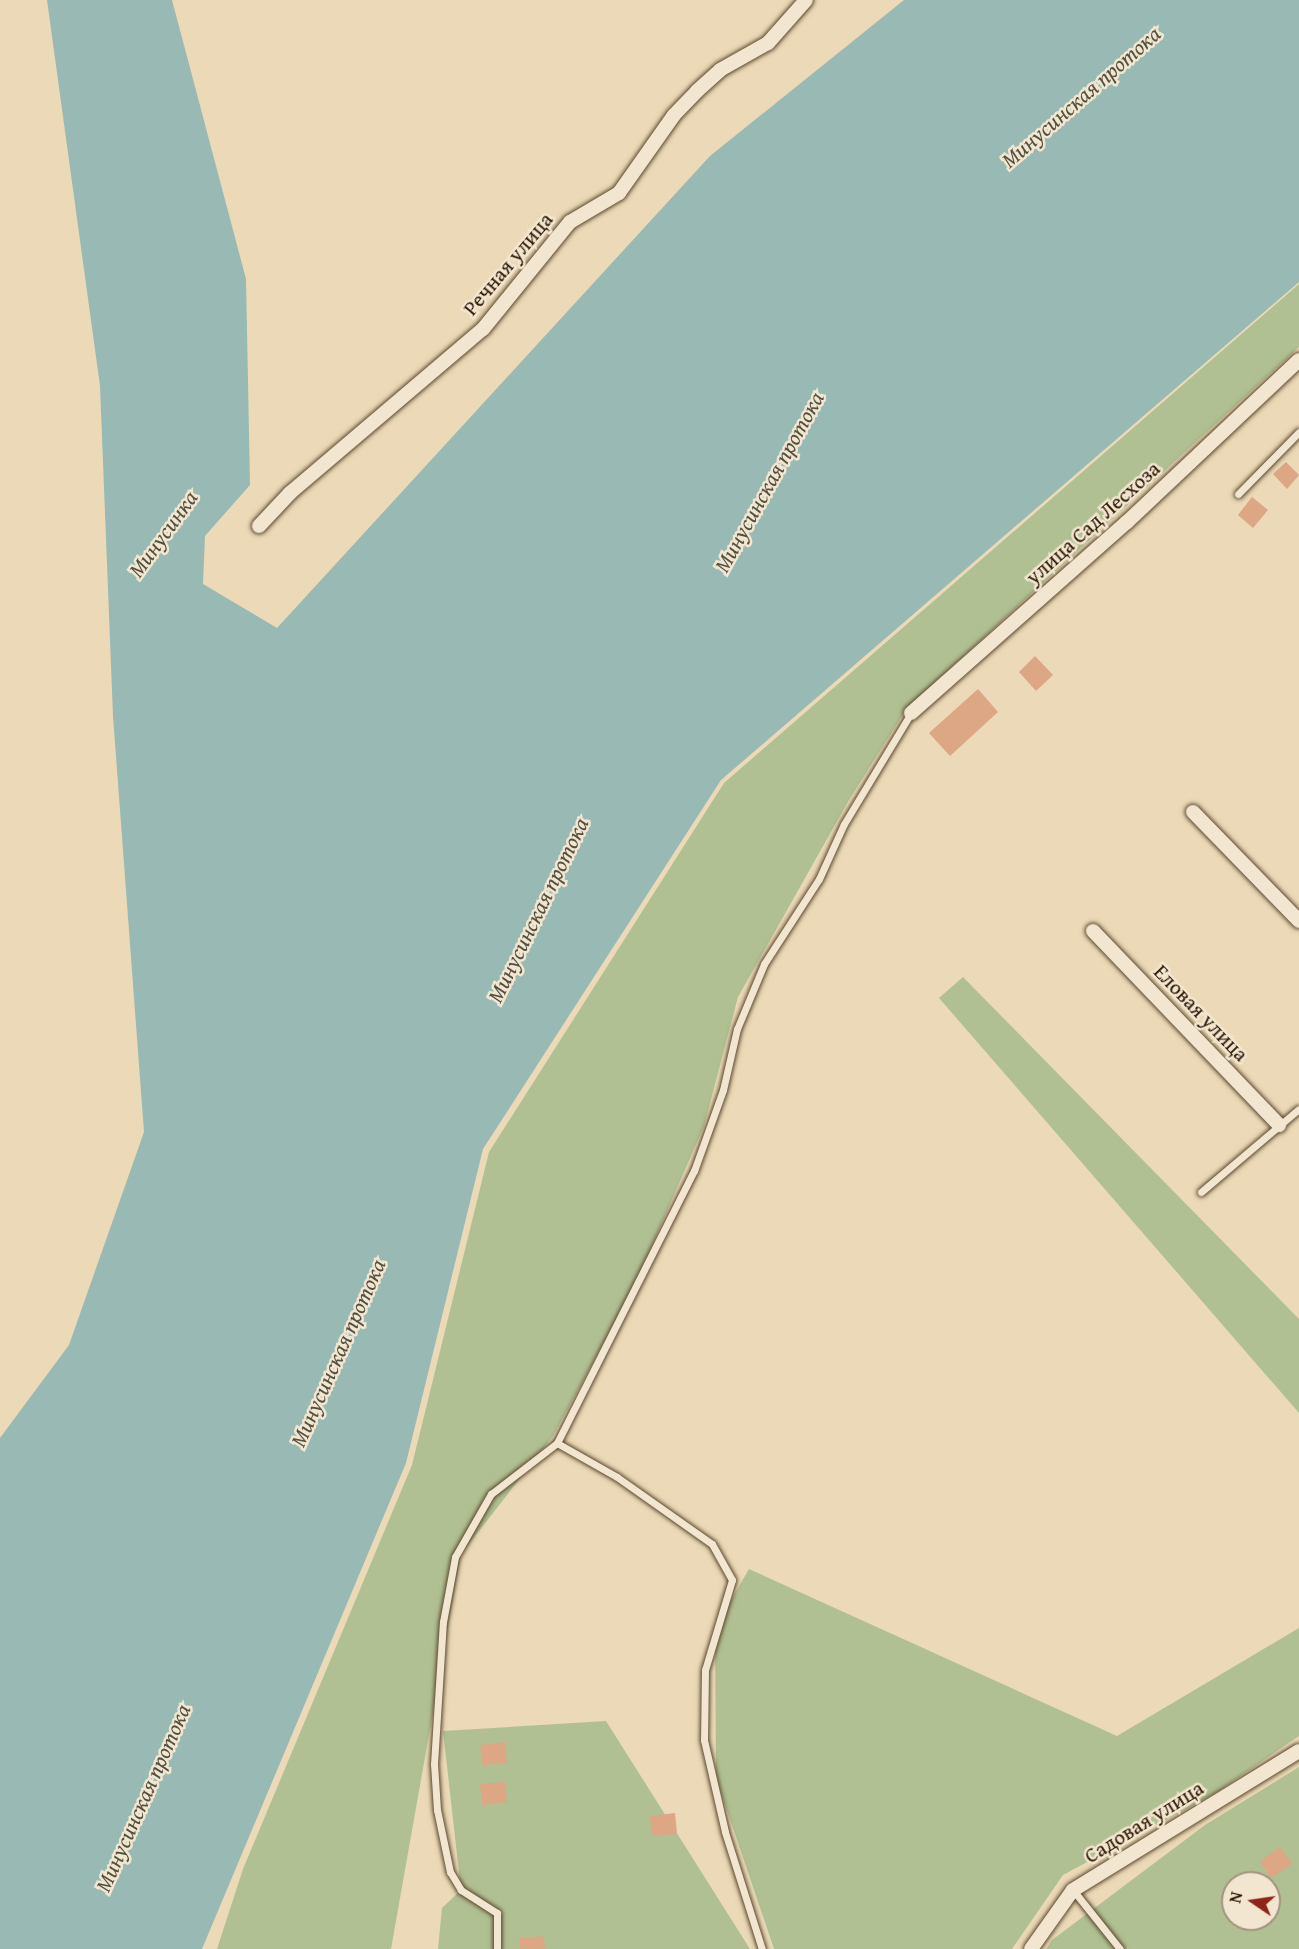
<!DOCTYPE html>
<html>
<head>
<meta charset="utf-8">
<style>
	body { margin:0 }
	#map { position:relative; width:1299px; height:1949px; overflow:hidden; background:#ebd9b7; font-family:"Gentium Book Plus",serif }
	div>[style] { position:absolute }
	.green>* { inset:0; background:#b1c093 }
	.water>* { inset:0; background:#99b9b5 }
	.building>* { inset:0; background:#dda685 }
	.roads { filter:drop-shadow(0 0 2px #5c482f) drop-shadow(0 0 2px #5c482f) }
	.service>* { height:7px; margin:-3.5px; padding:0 3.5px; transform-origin:3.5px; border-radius:3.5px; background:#f2e6d0 }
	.minor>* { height:14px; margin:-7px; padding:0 7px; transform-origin:7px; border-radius:7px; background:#f2e6d0 }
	span { translate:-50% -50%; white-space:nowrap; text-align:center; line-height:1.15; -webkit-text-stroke:5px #f2e6d0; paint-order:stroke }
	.street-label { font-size:21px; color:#2c1702 }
	.water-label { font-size:22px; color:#525041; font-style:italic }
	.north { position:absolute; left:1221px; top:1871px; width:60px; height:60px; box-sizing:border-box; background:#f2e6d0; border:2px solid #a3937e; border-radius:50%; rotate:283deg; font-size:16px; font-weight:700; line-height:24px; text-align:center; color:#2c1702 }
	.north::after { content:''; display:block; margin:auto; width:21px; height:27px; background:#8f2418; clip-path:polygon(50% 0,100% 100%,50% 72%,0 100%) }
</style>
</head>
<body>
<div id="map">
	<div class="green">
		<i style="clip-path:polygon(1299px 284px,1299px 347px,907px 708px,849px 800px,738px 997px,704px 1126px,633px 1289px,553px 1436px,461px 1554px,391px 1949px,217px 1949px,243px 1869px,412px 1465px,489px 1152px,724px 783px)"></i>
		<i style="clip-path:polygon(963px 977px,1299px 1319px,1299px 1413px,939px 998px)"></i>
		<i style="clip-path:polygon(749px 1569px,1117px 1736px,1299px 1628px,1299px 1736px,1214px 1794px,1063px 1875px,1012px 1949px,774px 1949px,716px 1778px,715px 1628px)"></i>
		<i style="clip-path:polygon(606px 1721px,750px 1949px,438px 1949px,442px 1908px,461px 1890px,443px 1731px)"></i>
		<i style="clip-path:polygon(evenodd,1299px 1767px,1299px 1949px,1046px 1949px,1052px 1940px,1205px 1825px,1299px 1767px,1233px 1883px,1269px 1883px,1269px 1919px,1233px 1919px,1233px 1883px)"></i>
	</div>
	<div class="water">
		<i style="clip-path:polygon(47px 0,172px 0,246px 279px,250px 485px,205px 536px,203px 584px,277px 628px,710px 156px,904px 0,1299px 0,1299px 282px,721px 780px,483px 1149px,406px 1463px,202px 1949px,0 1949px,0 1438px,69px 1345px,144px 1132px,113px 716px,100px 386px)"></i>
	</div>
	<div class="building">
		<i style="clip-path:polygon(1286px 462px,1299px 475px,1287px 489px,1273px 474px)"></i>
		<i style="clip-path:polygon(1252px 497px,1268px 510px,1253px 528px,1238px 515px)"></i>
		<i style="clip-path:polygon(1035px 656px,1053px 675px,1036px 691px,1019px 672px)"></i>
		<i style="clip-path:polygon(978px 689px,998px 712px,950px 756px,929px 733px)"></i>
		<i style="clip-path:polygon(505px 1742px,507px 1763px,482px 1765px,480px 1745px)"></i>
		<i style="clip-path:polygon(505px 1782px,507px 1802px,482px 1805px,480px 1784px)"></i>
		<i style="clip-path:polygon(675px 1813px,677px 1834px,652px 1836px,650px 1816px)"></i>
		<i style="clip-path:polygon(1280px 1847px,1292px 1864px,1271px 1878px,1260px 1861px)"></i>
		<i style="clip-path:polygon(544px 1936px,545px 1949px,520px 1949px,519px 1938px)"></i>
	</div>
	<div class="roads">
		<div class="service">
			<i style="left:1238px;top:494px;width:87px;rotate:-45.5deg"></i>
			<i style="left:1201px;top:1192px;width:128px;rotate:-40.3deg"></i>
			<i style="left:557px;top:1443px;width:305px;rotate:-63.3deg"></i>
			<i style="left:694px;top:1171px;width:86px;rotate:-70.3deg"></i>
			<i style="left:723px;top:1090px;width:63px;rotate:-77.1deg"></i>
			<i style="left:737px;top:1029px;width:70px;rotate:-67.4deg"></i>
			<i style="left:764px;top:964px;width:101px;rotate:-57.1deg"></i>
			<i style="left:819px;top:879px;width:60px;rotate:-65.6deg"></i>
			<i style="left:844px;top:824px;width:130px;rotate:-58.9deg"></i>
			<i style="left:1073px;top:1890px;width:75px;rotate:51.5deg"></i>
			<i style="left:497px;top:1949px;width:36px;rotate:-90deg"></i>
			<i style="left:497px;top:1913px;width:43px;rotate:-147.4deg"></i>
			<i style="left:461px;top:1890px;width:21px;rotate:-121deg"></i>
			<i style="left:450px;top:1872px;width:63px;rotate:-101.8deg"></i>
			<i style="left:437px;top:1810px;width:46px;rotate:-93.7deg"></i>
			<i style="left:434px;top:1764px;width:142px;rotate:-86.4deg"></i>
			<i style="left:443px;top:1622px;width:66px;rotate:-79.5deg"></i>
			<i style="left:455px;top:1557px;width:73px;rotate:-60.3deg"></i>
			<i style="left:491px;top:1494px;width:83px;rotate:-37.7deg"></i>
			<i style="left:557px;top:1443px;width:69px;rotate:29.5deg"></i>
			<i style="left:617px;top:1477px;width:116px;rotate:35.2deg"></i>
			<i style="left:712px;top:1544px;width:41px;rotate:60.9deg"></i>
			<i style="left:732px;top:1580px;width:94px;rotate:106.7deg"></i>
			<i style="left:705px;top:1670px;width:70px;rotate:90.8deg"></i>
			<i style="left:704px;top:1740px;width:94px;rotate:77.1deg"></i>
			<i style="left:725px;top:1832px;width:123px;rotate:72.5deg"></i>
		</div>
		<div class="minor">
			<i style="left:259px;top:526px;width:45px;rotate:-46.8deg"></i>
			<i style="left:290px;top:493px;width:253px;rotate:-40.4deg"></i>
			<i style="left:483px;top:329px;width:138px;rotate:-50.9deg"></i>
			<i style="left:570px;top:222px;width:57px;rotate:-30.6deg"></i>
			<i style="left:619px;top:193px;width:95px;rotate:-54.8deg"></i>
			<i style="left:674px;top:115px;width:33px;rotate:-46deg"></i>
			<i style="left:697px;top:91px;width:31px;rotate:-42deg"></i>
			<i style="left:720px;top:70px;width:55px;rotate:-29.4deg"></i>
			<i style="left:768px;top:43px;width:57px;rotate:-48.5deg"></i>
			<i style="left:911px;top:713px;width:288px;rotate:-41.5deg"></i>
			<i style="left:1127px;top:522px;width:236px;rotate:-43.3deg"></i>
			<i style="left:1193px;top:812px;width:152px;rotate:45.8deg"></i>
			<i style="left:1093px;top:931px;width:269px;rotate:46.2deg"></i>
			<i style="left:1031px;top:1949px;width:72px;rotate:-54.6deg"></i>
			<i style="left:1073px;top:1890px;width:265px;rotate:-31.6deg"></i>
		</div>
	</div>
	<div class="street-label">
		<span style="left:508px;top:264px;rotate:-50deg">Речная улица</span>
		<span style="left:1093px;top:523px;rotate:-42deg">улица Сад Лесхоза</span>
		<span style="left:1201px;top:1013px;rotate:46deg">Еловая улица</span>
		<span style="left:1144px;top:1822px;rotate:-32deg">Садовая улица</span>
	</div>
	<div class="water-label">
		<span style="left:1081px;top:97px;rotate:-41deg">Минусинская протока</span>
		<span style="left:769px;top:482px;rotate:-61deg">Минусинская протока</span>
		<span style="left:163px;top:534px;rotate:-54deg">Минусинка</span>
		<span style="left:538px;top:910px;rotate:-64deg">Минусинская протока</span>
		<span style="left:338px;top:1353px;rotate:-66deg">Минусинская протока</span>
		<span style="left:143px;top:1798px;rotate:-66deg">Минусинская протока</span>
	</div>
	<div class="north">N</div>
</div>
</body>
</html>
